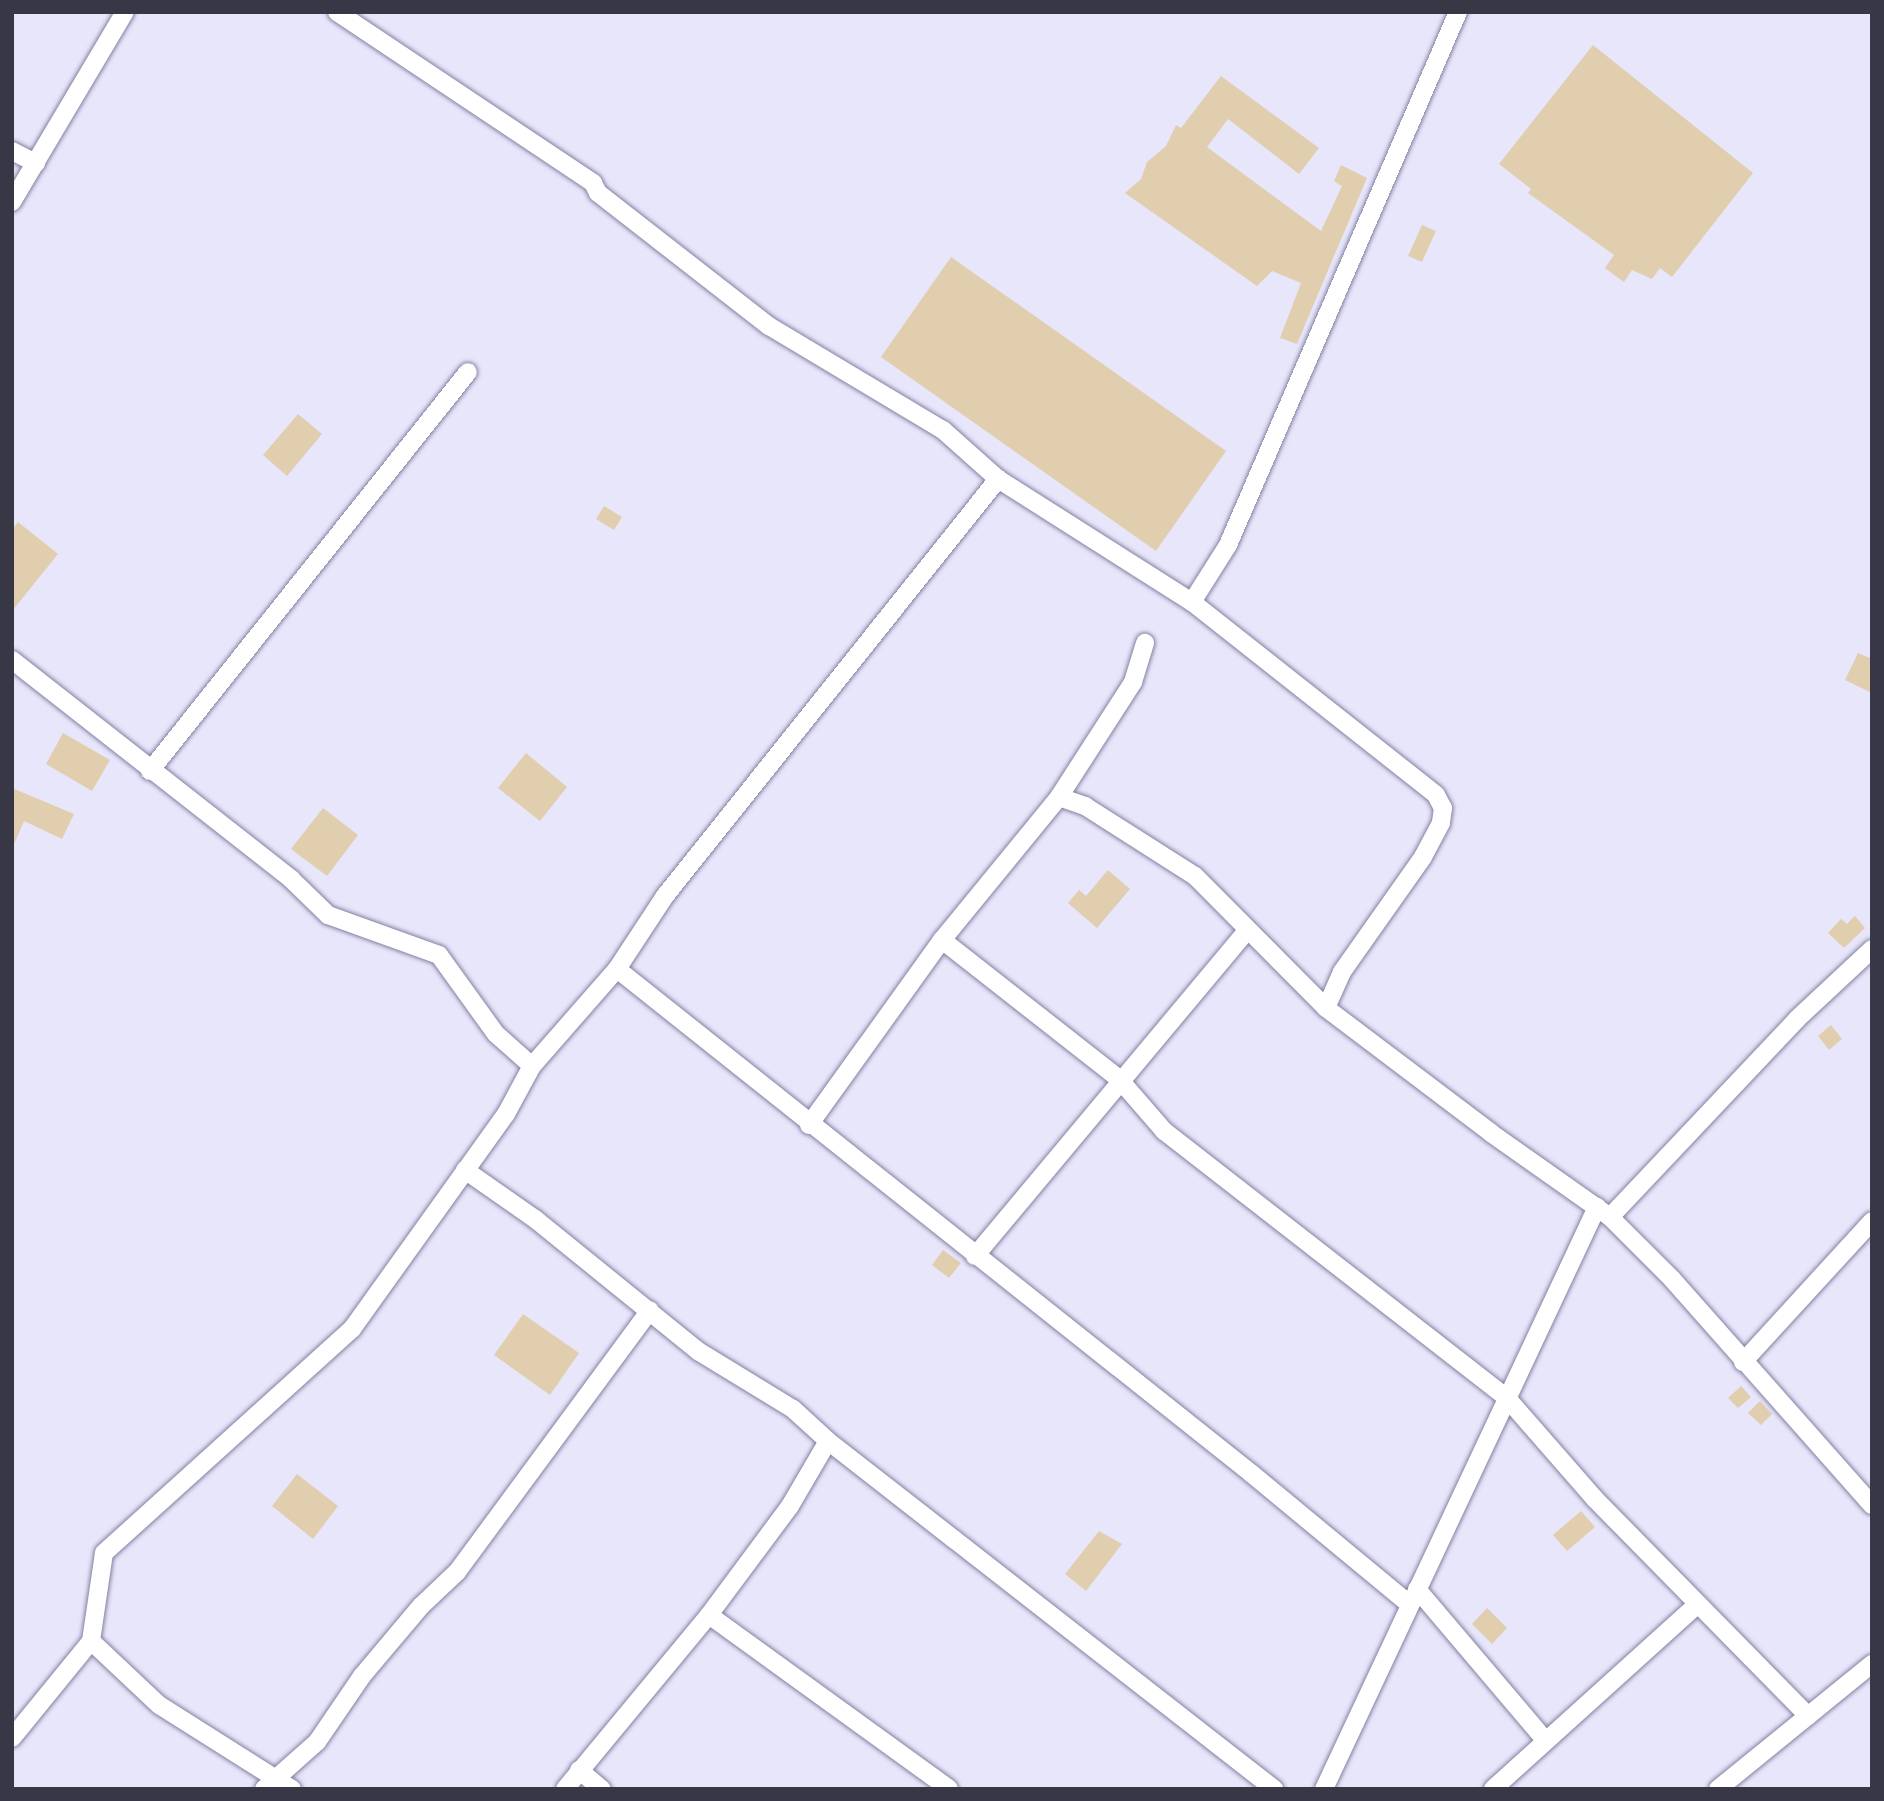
<!DOCTYPE html>
<html>
<head>
<meta charset="utf-8">
<style>
	body { margin:0 }
	#map { position:relative; width:1884px; height:1801px; overflow:hidden; background:#e7e6fb; font-family:Spectral,serif }
	div>[style] { position:absolute }
	.building>* { inset:0; background:#e1ceae }
	.roads { filter:drop-shadow(0 0 2px #8381a1) drop-shadow(0 0 2px #8381a1) }
	.street>* { height:18px; margin:-9px; padding:0 9px; transform-origin:9px; border-radius:9px; background:#fff }
	span { translate:-50% -50%; white-space:nowrap; text-align:center; line-height:1.15; -webkit-text-stroke:7px #f5f5fc; paint-order:stroke }
	.frame { position:absolute; inset:0; border:14px solid #383745; pointer-events:none }
</style>
</head>
<body>
<div id="map">
	<div class="building">
		<i style="clip-path:polygon(1593px 45px,1753px 173px,1672px 277px,1660px 268px,1652px 279px,1632px 270px,1624px 282px,1605px 268px,1614px 255px,1528px 193px,1531px 189px,1499px 164px)"></i>
		<i style="clip-path:polygon(1221px 76px,1319px 148px,1299px 174px,1228px 119px,1207px 147px,1321px 231px,1342px 186px,1334px 181px,1341px 165px,1367px 178px,1297px 344px,1280px 338px,1301px 283px,1272px 271px,1257px 286px,1125px 193px,1141px 179px,1147px 162px,1166px 146px,1176px 125px,1181px 128px)"></i>
		<i style="clip-path:polygon(1422px 225px,1436px 231px,1422px 262px,1408px 256px)"></i>
		<i style="clip-path:polygon(951px 257px,1226px 451px,1156px 551px,881px 357px)"></i>
		<i style="clip-path:polygon(298px 414px,322px 434px,287px 476px,263px 455px)"></i>
		<i style="clip-path:polygon(604px 506px,622px 517px,614px 530px,596px 519px)"></i>
		<i style="clip-path:polygon(18px 522px,58px 554px,12px 611px,12px 529px)"></i>
		<i style="clip-path:polygon(1858px 653px,1872px 659px,1872px 693px,1845px 680px)"></i>
		<i style="clip-path:polygon(63px 733px,110px 760px,92px 791px,46px 764px)"></i>
		<i style="clip-path:polygon(526px 753px,567px 787px,540px 821px,498px 788px)"></i>
		<i style="clip-path:polygon(12px 788px,74px 814px,62px 839px,24px 821px,12px 849px)"></i>
		<i style="clip-path:polygon(323px 808px,358px 835px,327px 876px,291px 849px)"></i>
		<i style="clip-path:polygon(1108px 870px,1130px 889px,1097px 928px,1068px 903px,1079px 890px,1086px 896px)"></i>
		<i style="clip-path:polygon(1855px 916px,1865px 928px,1844px 948px,1828px 933px,1841px 919px,1847px 924px)"></i>
		<i style="clip-path:polygon(1831px 1025px,1842px 1039px,1829px 1050px,1818px 1036px)"></i>
		<i style="clip-path:polygon(943px 1250px,961px 1263px,949px 1278px,932px 1265px)"></i>
		<i style="clip-path:polygon(523px 1314px,579px 1353px,550px 1395px,494px 1355px)"></i>
		<i style="clip-path:polygon(1741px 1386px,1751px 1397px,1738px 1408px,1728px 1398px)"></i>
		<i style="clip-path:polygon(1760px 1401px,1772px 1414px,1761px 1425px,1748px 1413px)"></i>
		<i style="clip-path:polygon(297px 1474px,338px 1506px,313px 1539px,272px 1506px)"></i>
		<i style="clip-path:polygon(1581px 1511px,1595px 1527px,1567px 1551px,1553px 1535px)"></i>
		<i style="clip-path:polygon(1099px 1531px,1122px 1544px,1086px 1591px,1065px 1574px)"></i>
		<i style="clip-path:polygon(1487px 1608px,1507px 1628px,1492px 1644px,1472px 1624px)"></i>
	</div>
	<div class="roads">
		<div class="street">
			<i style="left:337px;top:12px;width:308px;rotate:33.7deg"></i>
			<i style="left:593px;top:183px;width:11px;rotate:63deg"></i>
			<i style="left:598px;top:193px;width:217px;rotate:37.9deg"></i>
			<i style="left:769px;top:326px;width:203px;rotate:30.9deg"></i>
			<i style="left:943px;top:430px;width:74px;rotate:41.7deg"></i>
			<i style="left:12px;top:151px;width:27px;rotate:27deg"></i>
			<i style="left:12px;top:202px;width:221px;rotate:-59.3deg"></i>
			<i style="left:1192px;top:602px;width:67px;rotate:-57.7deg"></i>
			<i style="left:1228px;top:545px;width:581px;rotate:-66.66deg"></i>
			<i style="left:12px;top:660px;width:355px;rotate:38.1deg"></i>
			<i style="left:291px;top:879px;width:52px;rotate:44.2deg"></i>
			<i style="left:328px;top:915px;width:118px;rotate:19.8deg"></i>
			<i style="left:439px;top:955px;width:97px;rotate:54.2deg"></i>
			<i style="left:496px;top:1034px;width:48px;rotate:41.6deg"></i>
			<i style="left:150px;top:771px;width:510px;rotate:-51.45deg"></i>
			<i style="left:1059px;top:797px;width:28px;rotate:19deg"></i>
			<i style="left:1085px;top:806px;width:130px;rotate:32.5deg"></i>
			<i style="left:1195px;top:876px;width:186px;rotate:45.2deg"></i>
			<i style="left:1326px;top:1008px;width:207px;rotate:37.1deg"></i>
			<i style="left:1491px;top:1133px;width:146px;rotate:35.2deg"></i>
			<i style="left:1610px;top:1217px;width:88px;rotate:45deg"></i>
			<i style="left:1672px;top:1279px;width:302px;rotate:48.5deg"></i>
			<i style="left:942px;top:940px;width:225px;rotate:38.1deg"></i>
			<i style="left:1119px;top:1079px;width:69px;rotate:49.1deg"></i>
			<i style="left:1164px;top:1131px;width:433px;rotate:37.9deg"></i>
			<i style="left:1506px;top:1397px;width:135px;rotate:48.9deg"></i>
			<i style="left:1595px;top:1499px;width:304px;rotate:45.5deg"></i>
			<i style="left:617px;top:969px;width:811px;rotate:38.49deg"></i>
			<i style="left:1252px;top:1474px;width:204px;rotate:39.6deg"></i>
			<i style="left:809px;top:1125px;width:228px;rotate:-54.3deg"></i>
			<i style="left:942px;top:940px;width:185px;rotate:-50.7deg"></i>
			<i style="left:1059px;top:797px;width:137px;rotate:-57.2deg"></i>
			<i style="left:1133px;top:682px;width:41px;rotate:-72.9deg"></i>
			<i style="left:465px;top:1170px;width:85px;rotate:35deg"></i>
			<i style="left:535px;top:1219px;width:210px;rotate:39deg"></i>
			<i style="left:698px;top:1351px;width:111px;rotate:31.4deg"></i>
			<i style="left:793px;top:1409px;width:47px;rotate:42.4deg"></i>
			<i style="left:828px;top:1441px;width:566px;rotate:37.96deg"></i>
			<i style="left:1610px;top:1217px;width:272px;rotate:-46.6deg"></i>
			<i style="left:1797px;top:1019px;width:103px;rotate:-43deg"></i>
			<i style="left:975px;top:1256px;width:424px;rotate:-50.1deg"></i>
			<i style="left:1743px;top:1362px;width:191px;rotate:-47.5deg"></i>
			<i style="left:1417px;top:1589px;width:197px;rotate:49.7deg"></i>
			<i style="left:709px;top:1615px;width:296px;rotate:35.9deg"></i>
			<i style="left:12px;top:1738px;width:125px;rotate:-50.8deg"></i>
			<i style="left:579px;top:1770px;width:30px;rotate:40deg"></i>
			<i style="left:264px;top:1789px;width:71px;rotate:-41.6deg"></i>
			<i style="left:317px;top:1742px;width:80px;rotate:-55.7deg"></i>
			<i style="left:362px;top:1676px;width:92px;rotate:-49.9deg"></i>
			<i style="left:421px;top:1606px;width:50px;rotate:-43.4deg"></i>
			<i style="left:457px;top:1572px;width:325px;rotate:-53.6deg"></i>
			<i style="left:292px;top:1789px;width:157px;rotate:-147.7deg"></i>
			<i style="left:159px;top:1705px;width:93px;rotate:-136.7deg"></i>
			<i style="left:91px;top:1641px;width:89px;rotate:-81.6deg"></i>
			<i style="left:104px;top:1553px;width:334px;rotate:-42.1deg"></i>
			<i style="left:352px;top:1329px;width:264px;rotate:-54.4deg"></i>
			<i style="left:506px;top:1114px;width:55px;rotate:-61.6deg"></i>
			<i style="left:532px;top:1066px;width:129px;rotate:-48.8deg"></i>
			<i style="left:617px;top:969px;width:87px;rotate:-56.7deg"></i>
			<i style="left:665px;top:896px;width:534px;rotate:-51.39deg"></i>
			<i style="left:998px;top:479px;width:230px;rotate:32.4deg"></i>
			<i style="left:1192px;top:602px;width:311px;rotate:38.3deg"></i>
			<i style="left:1436px;top:795px;width:15px;rotate:62deg"></i>
			<i style="left:1443px;top:808px;width:15px;rotate:98deg"></i>
			<i style="left:1441px;top:823px;width:38px;rotate:118deg"></i>
			<i style="left:1423px;top:857px;width:141px;rotate:125.2deg"></i>
			<i style="left:1342px;top:972px;width:39px;rotate:114deg"></i>
			<i style="left:565px;top:1789px;width:226px;rotate:-50.4deg"></i>
			<i style="left:709px;top:1615px;width:136px;rotate:-53.4deg"></i>
			<i style="left:790px;top:1506px;width:75px;rotate:-59.7deg"></i>
			<i style="left:1324px;top:1789px;width:643px;rotate:-64.87deg"></i>
			<i style="left:1493px;top:1789px;width:276px;rotate:-42.1deg"></i>
			<i style="left:1718px;top:1789px;width:198px;rotate:-39.1deg"></i>
		</div>
	</div>
	<div class="frame"></div>
</div>
</body>
</html>
